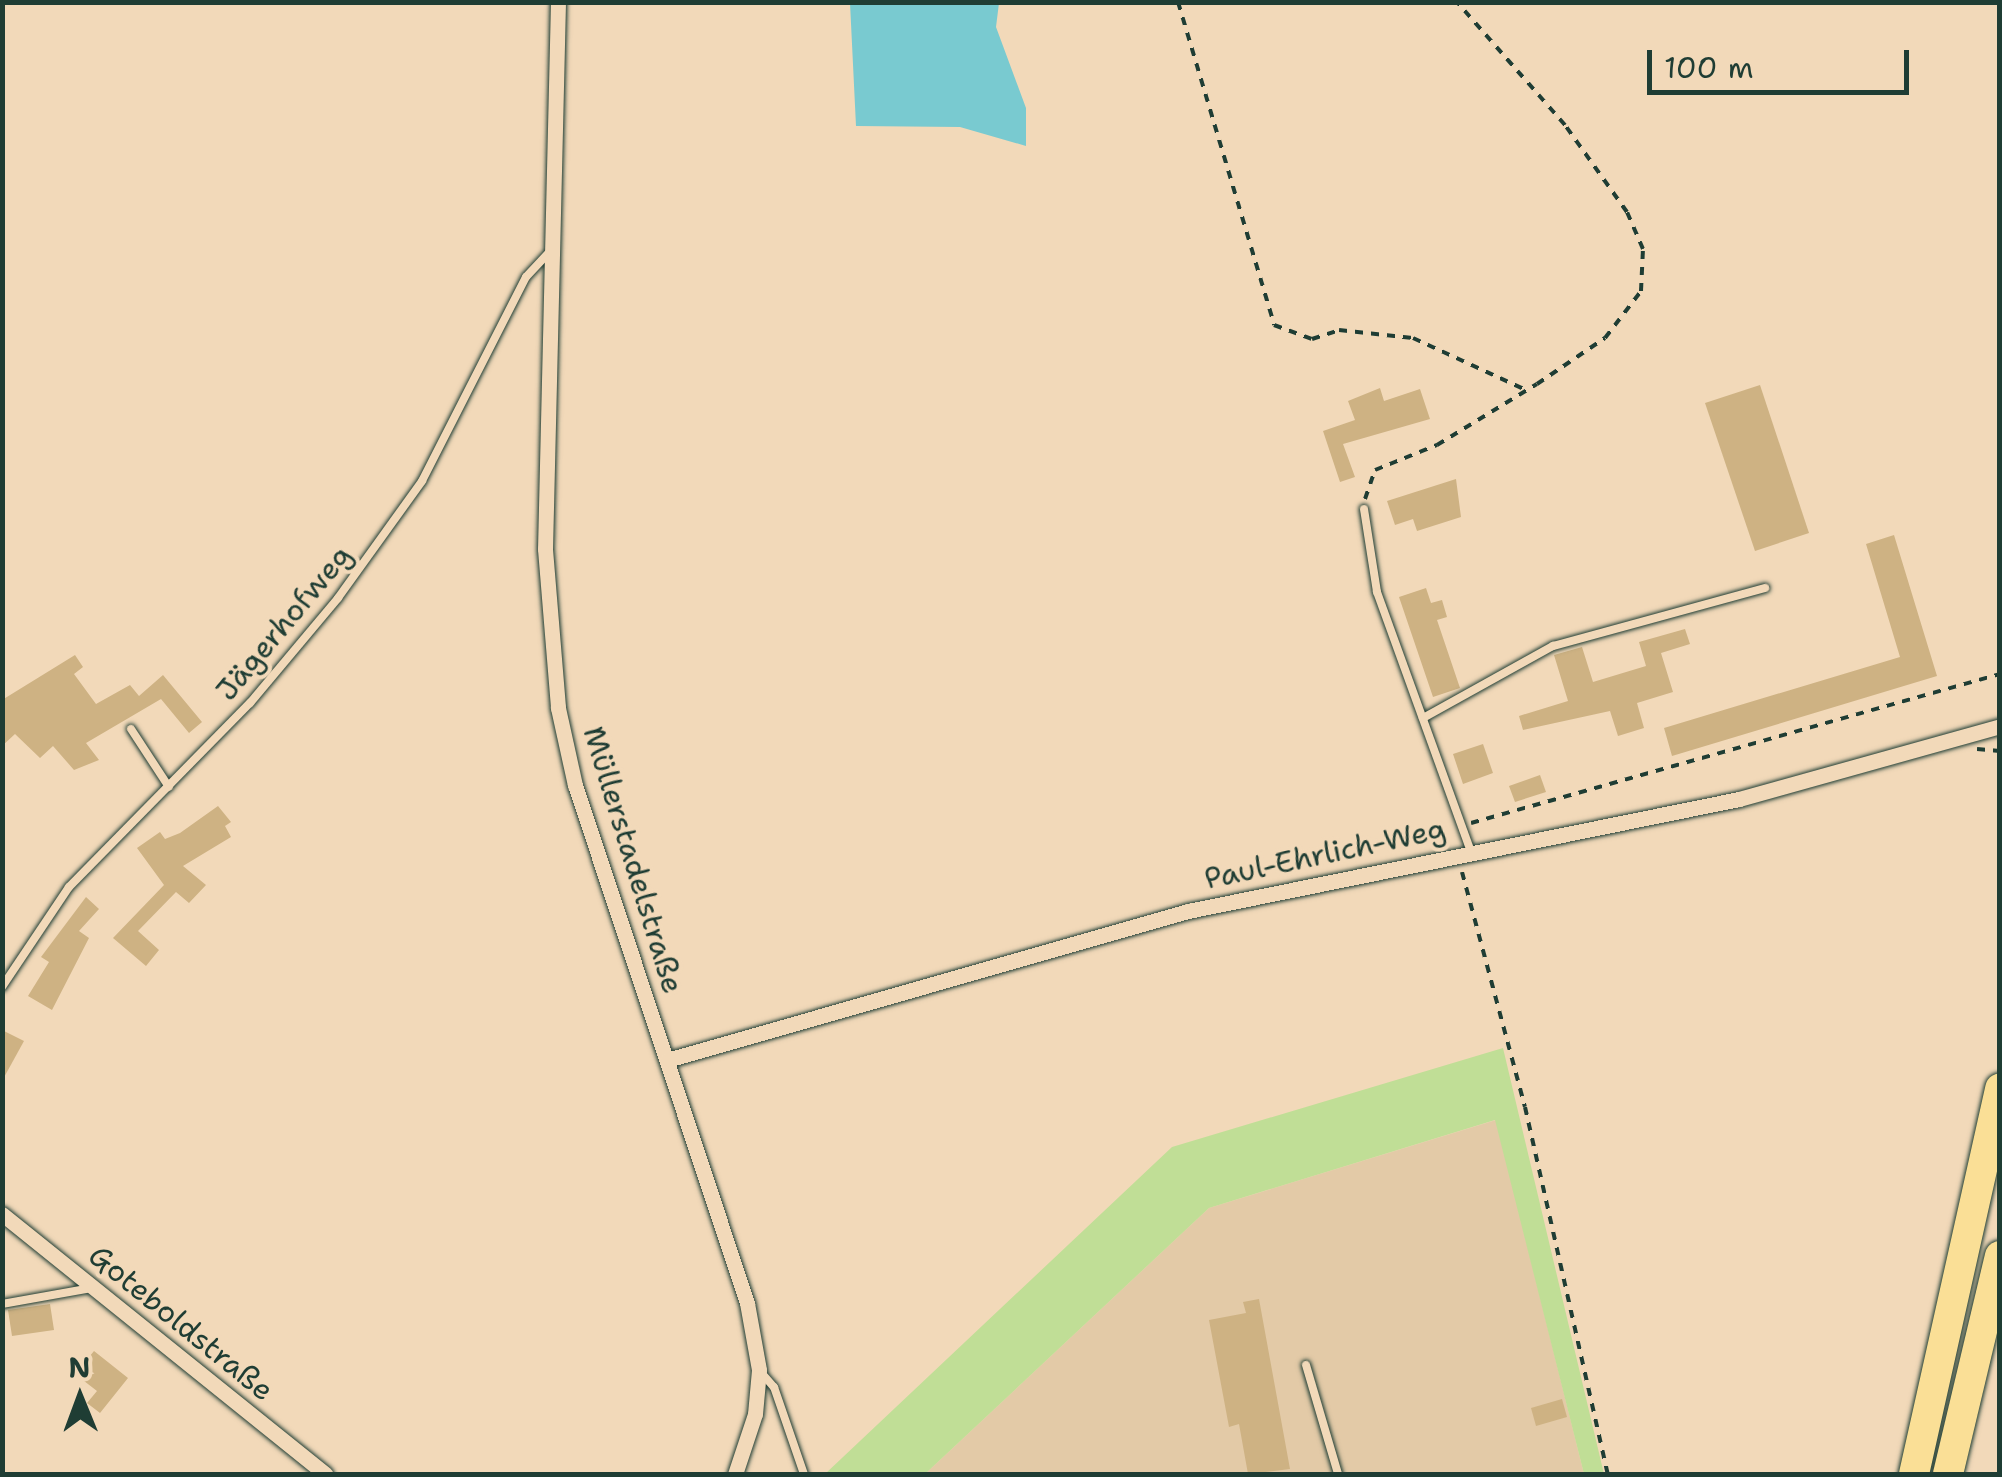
<!DOCTYPE html>
<html>
<head>
<meta charset="utf-8">
<style>
	body { margin:0 }
	#map { position:relative; width:2002px; height:1477px; overflow:hidden; background:#f2d9b9; font-family:"Shantell Sans",sans-serif }
	div>[style] { position:absolute }
	.built>* { inset:0; background:#e3caa7 }
	.green>* { inset:0; background:#c0de96 }
	.water>* { inset:0; background:#79cad0 }
	.building>* { inset:0; background:#ceb283 }
	.path>* { height:4px; margin-top:-2px; transform-origin:0; background:repeating-linear-gradient(90deg,#1f3d34 0 8px,transparent 0 16px) }
	.roads { filter:drop-shadow(0 0 2px #1f3d34) drop-shadow(0 0 2px #1f3d34) }
	.service>* { height:8px; margin:-4px; padding:0 4px; transform-origin:4px; border-radius:4px; background:#f2d9b9 }
	.minor>* { height:15px; margin:-7.5px; padding:0 7.5px; transform-origin:7.5px; border-radius:7.5px; background:#f2d9b9 }
	.motorway>* { height:30px; margin:-15px; padding:0 15px; transform-origin:15px; border-radius:15px; background:#fadf96 }
	span { translate:-50% -50%; white-space:nowrap; text-align:center; line-height:1.15; -webkit-text-stroke:8px #f2d9b9; paint-order:stroke }
	.street-label { font-size:30px; color:#1f3d34 }
	.frame { position:absolute; inset:0; border:5px solid #1f3d34; pointer-events:none }
	.north { position:absolute; left:30px; top:1347px; width:100px; height:100px; -webkit-text-stroke:8px #f2d9b9; paint-order:stroke; rotate:359deg; font-size:28px; font-weight:700; line-height:40px; text-align:center; color:#1f3d34 }
	.north::after { content:''; display:block; margin:auto; width:35px; height:45px; background:#1f3d34; clip-path:polygon(50% 0,100% 100%,50% 72%,0 100%) }
	.scale { position:absolute; left:1647px; top:50px; width:262px; height:45px; box-sizing:border-box; border:5px solid #1f3d34; border-top:0; padding-left:12px; font-size:30px; line-height:35px; white-space:nowrap; color:#1f3d34; -webkit-text-stroke:8px #f2d9b9; paint-order:stroke }
</style>
</head>
<body>
<div id="map">
	<div class="built">
		<i style="clip-path:polygon(1496px 1120px,1584px 1474px,925px 1474px,1209px 1208px)"></i>
	</div>
	<div class="green">
		<i style="clip-path:polygon(1503px 1048px,1604px 1474px,1584px 1474px,1495px 1120px,1209px 1208px,925px 1474px,825px 1474px,1172px 1147px)"></i>
	</div>
	<div class="water">
		<i style="clip-path:polygon(850px 3px,999px 3px,996px 27px,1026px 108px,1026px 146px,960px 127px,856px 126px)"></i>
	</div>
	<div class="building">
		<i style="clip-path:polygon(1760px 385px,1809px 533px,1755px 551px,1705px 403px)"></i>
		<i style="clip-path:polygon(1380px 388px,1384px 401px,1420px 389px,1430px 419px,1343px 444px,1355px 477px,1340px 482px,1323px 431px,1355px 420px,1348px 401px)"></i>
		<i style="clip-path:polygon(1456px 479px,1461px 517px,1417px 531px,1413px 519px,1395px 525px,1387px 501px)"></i>
		<i style="clip-path:polygon(1894px 535px,1937px 676px,1672px 756px,1664px 728px,1900px 657px,1866px 544px)"></i>
		<i style="clip-path:polygon(1426px 588px,1431px 603px,1442px 600px,1447px 617px,1437px 620px,1460px 688px,1433px 697px,1399px 597px)"></i>
		<i style="clip-path:polygon(1685px 629px,1690px 644px,1661px 653px,1673px 692px,1637px 703px,1644px 728px,1618px 736px,1610px 711px,1523px 730px,1519px 716px,1568px 701px,1554px 655px,1582px 647px,1593px 682px,1646px 666px,1639px 642px)"></i>
		<i style="clip-path:polygon(75px 655px,83px 667px,74px 674px,96px 704px,130px 685px,139px 696px,163px 675px,202px 722px,189px 733px,161px 699px,86px 743px,99px 760px,74px 770px,53px 746px,40px 758px,15px 734px,2px 746px,2px 700px)"></i>
		<i style="clip-path:polygon(1483px 744px,1493px 773px,1463px 784px,1453px 754px)"></i>
		<i style="clip-path:polygon(1540px 775px,1546px 792px,1515px 802px,1509px 786px)"></i>
		<i style="clip-path:polygon(218px 806px,231px 822px,225px 826px,231px 837px,183px 866px,206px 885px,189px 903px,176px 892px,138px 931px,159px 950px,146px 966px,113px 938px,164px 885px,137px 848px,160px 832px,165px 839px,180px 833px)"></i>
		<i style="clip-path:polygon(86px 897px,99px 909px,79px 931px,89px 938px,52px 1010px,28px 996px,49px 962px,41px 957px)"></i>
		<i style="clip-path:polygon(2px 1030px,24px 1041px,2px 1081px)"></i>
		<i style="clip-path:polygon(1259px 1299px,1290px 1469px,1248px 1474px,1239px 1424px,1229px 1427px,1209px 1320px,1246px 1313px,1243px 1302px)"></i>
		<i style="clip-path:polygon(50px 1304px,54px 1330px,12px 1336px,8px 1310px)"></i>
		<i style="clip-path:polygon(94px 1351px,128px 1378px,100px 1413px,87px 1403px,97px 1391px,75px 1374px)"></i>
		<i style="clip-path:polygon(1562px 1399px,1567px 1417px,1536px 1426px,1531px 1408px)"></i>
	</div>
	<div class="path">
		<i style="left:1178px;top:2px;width:337px;rotate:73.4deg"></i>
		<i style="left:1274px;top:325px;width:40px;rotate:20.2deg"></i>
		<i style="left:1312px;top:339px;width:28px;rotate:-18deg"></i>
		<i style="left:1339px;top:330px;width:74px;rotate:6.2deg"></i>
		<i style="left:1413px;top:338px;width:124px;rotate:24.7deg"></i>
		<i style="left:1365px;top:499px;width:31px;rotate:-71deg"></i>
		<i style="left:1375px;top:470px;width:67px;rotate:-22deg"></i>
		<i style="left:1437px;top:445px;width:117px;rotate:-31.4deg"></i>
		<i style="left:1537px;top:384px;width:82px;rotate:-34.1deg"></i>
		<i style="left:1605px;top:338px;width:59px;rotate:-52.5deg"></i>
		<i style="left:1641px;top:291px;width:42px;rotate:-87.3deg"></i>
		<i style="left:1643px;top:249px;width:40px;rotate:-113.4deg"></i>
		<i style="left:1627px;top:212px;width:107px;rotate:-125.5deg"></i>
		<i style="left:1565px;top:125px;width:164px;rotate:-131.3deg"></i>
		<i style="left:1977px;top:749px;width:23px;rotate:5deg"></i>
		<i style="left:1471px;top:823px;width:550px;rotate:-15.73deg"></i>
		<i style="left:1462px;top:872px;width:243px;rotate:75deg"></i>
		<i style="left:1525px;top:1107px;width:376px;rotate:77.3deg"></i>
	</div>
	<div class="roads">
		<div class="service">
			<i style="left:1364px;top:509px;width:84px;rotate:81.1deg"></i>
			<i style="left:1377px;top:592px;width:276px;rotate:70.1deg"></i>
			<i style="left:1423px;top:718px;width:149px;rotate:-29deg"></i>
			<i style="left:1553px;top:646px;width:220px;rotate:-15.3deg"></i>
			<i style="left:131px;top:729px;width:69px;rotate:56.8deg"></i>
			<i style="left:2px;top:987px;width:120px;rotate:-56.2deg"></i>
			<i style="left:69px;top:887px;width:258px;rotate:-45.5deg"></i>
			<i style="left:250px;top:703px;width:137px;rotate:-50deg"></i>
			<i style="left:338px;top:598px;width:144px;rotate:-54.3deg"></i>
			<i style="left:422px;top:481px;width:229px;rotate:-63deg"></i>
			<i style="left:526px;top:277px;width:35px;rotate:-47deg"></i>
			<i style="left:2px;top:1304px;width:91px;rotate:-10.1deg"></i>
			<i style="left:1306px;top:1365px;width:114px;rotate:73.6deg"></i>
			<i style="left:759px;top:1370px;width:23px;rotate:49deg"></i>
			<i style="left:774px;top:1387px;width:92px;rotate:71deg"></i>
		</div>
		<div class="minor">
			<i style="left:558px;top:2px;width:547px;rotate:91.36deg"></i>
			<i style="left:545px;top:549px;width:160px;rotate:85.3deg"></i>
			<i style="left:558px;top:708px;width:79px;rotate:77.6deg"></i>
			<i style="left:575px;top:785px;width:546px;rotate:71.63deg"></i>
			<i style="left:747px;top:1303px;width:68px;rotate:79.8deg"></i>
			<i style="left:759px;top:1370px;width:44px;rotate:95.2deg"></i>
			<i style="left:755px;top:1414px;width:63px;rotate:108.4deg"></i>
			<i style="left:667px;top:1060px;width:542px;rotate:-15.96deg"></i>
			<i style="left:1188px;top:911px;width:562px;rotate:-11.49deg"></i>
			<i style="left:1739px;top:799px;width:271px;rotate:-15.6deg"></i>
			<i style="left:2px;top:1214px;width:415px;rotate:38.8deg"></i>
		</div>
		<div class="motorway">
			<i style="left:1914px;top:1474px;width:395px;rotate:-77.4deg"></i>
			<i style="left:1948px;top:1474px;width:224px;rotate:-76.6deg"></i>
		</div>
	</div>
	<div class="street-label">
		<span style="left:284px;top:623px;rotate:-50deg">Jägerhofweg</span>
		<span style="left:1325px;top:854px;rotate:-12deg">Paul-Ehrlich-Weg</span>
		<span style="left:633px;top:860px;rotate:73deg">Müllerstadelstraße</span>
		<span style="left:181px;top:1323px;rotate:39deg">Goteboldstraße</span>
	</div>
	<div class="frame"></div>
	<div class="north">N</div>
	<div class="scale">100 m</div>
</div>
</body>
</html>
